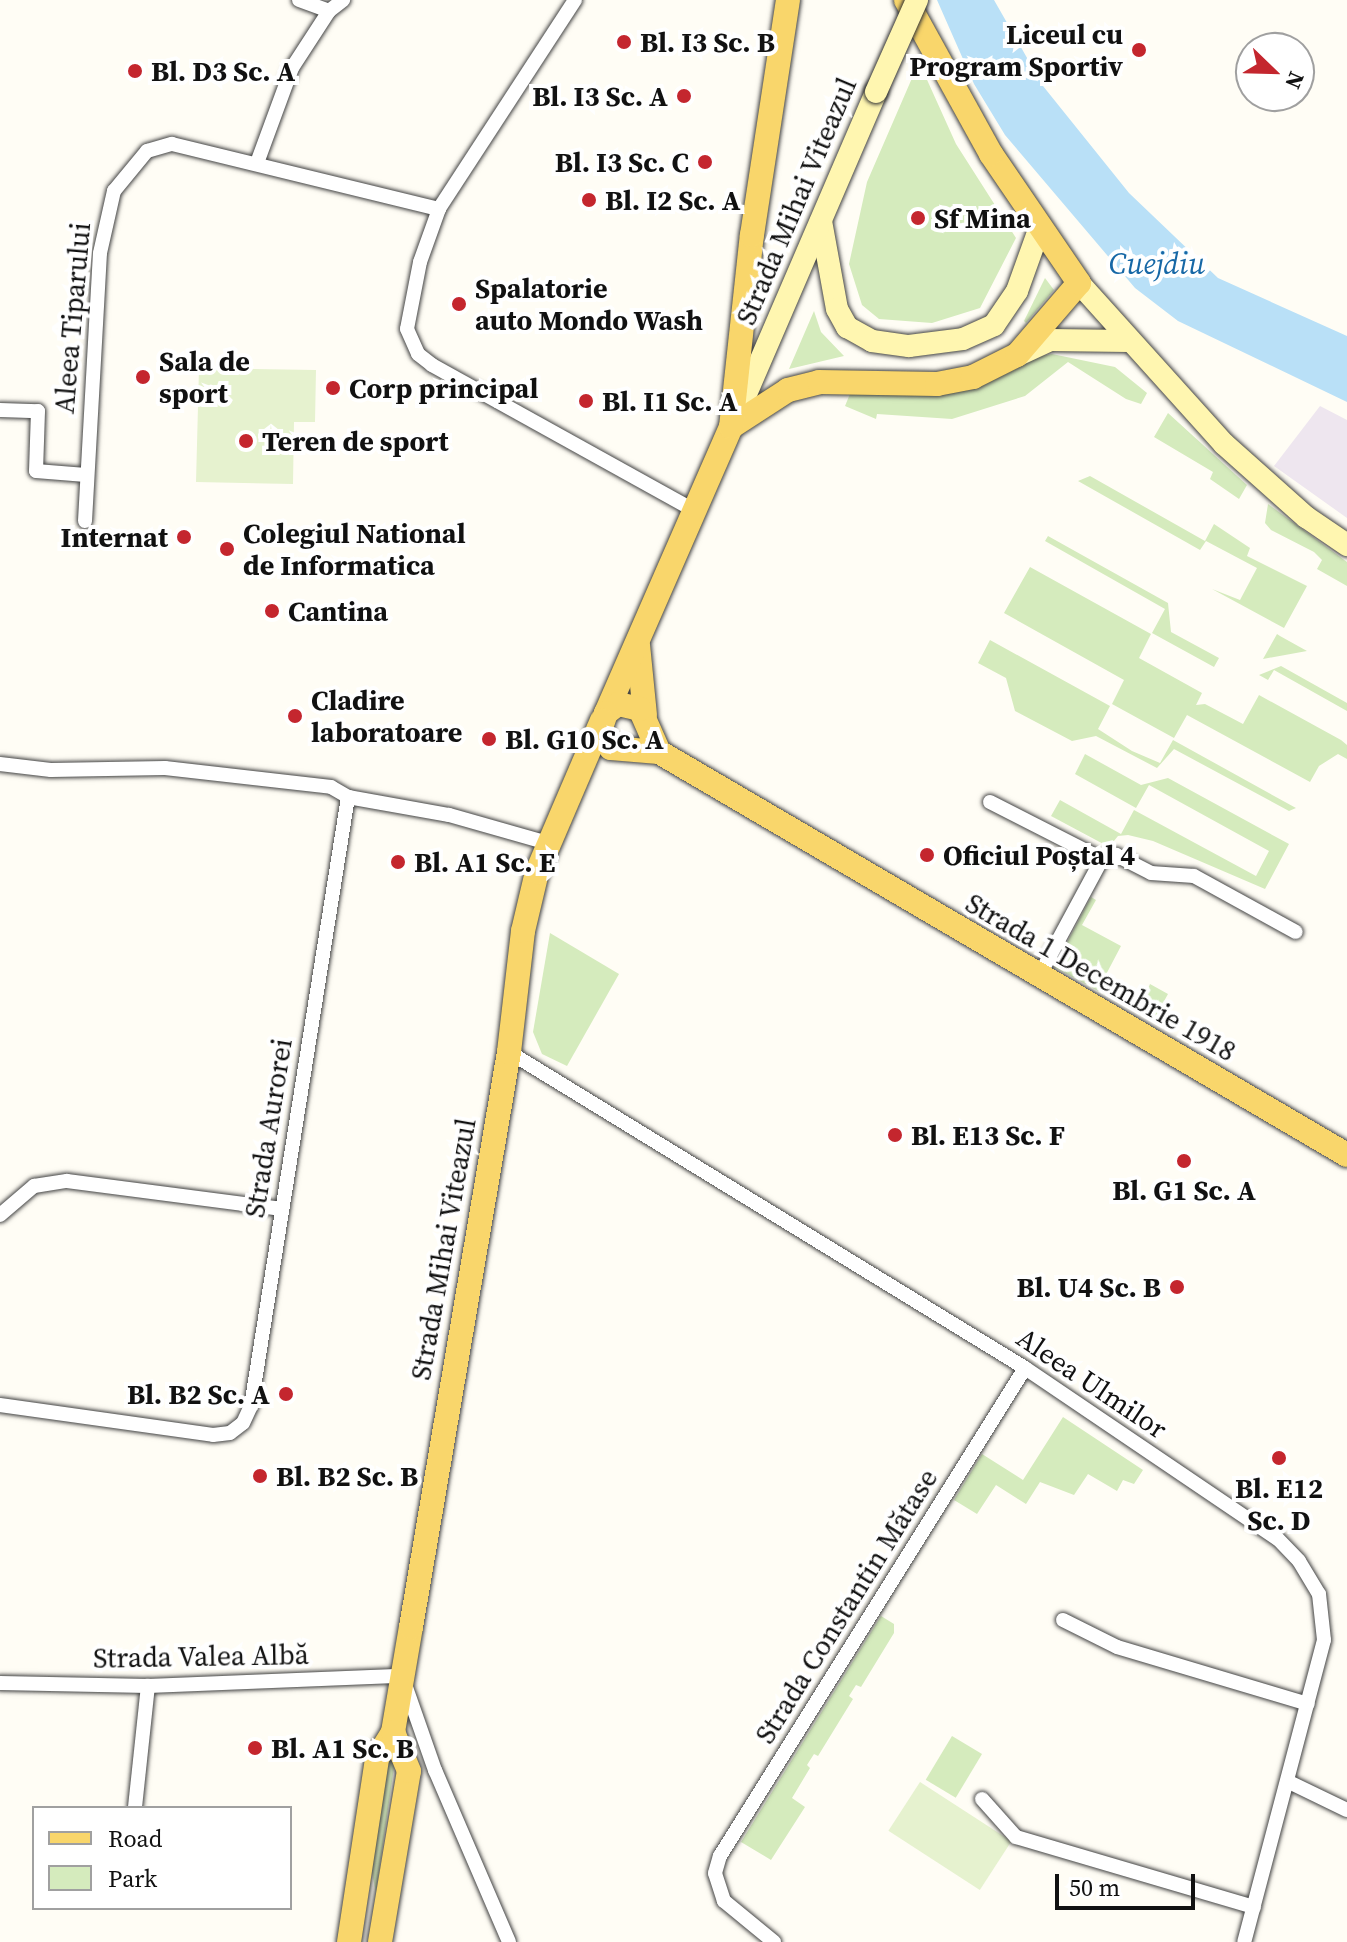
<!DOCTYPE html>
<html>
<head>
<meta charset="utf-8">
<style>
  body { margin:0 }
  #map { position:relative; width:1347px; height:1942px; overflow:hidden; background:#fffdf5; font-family:"Source Serif 4",serif }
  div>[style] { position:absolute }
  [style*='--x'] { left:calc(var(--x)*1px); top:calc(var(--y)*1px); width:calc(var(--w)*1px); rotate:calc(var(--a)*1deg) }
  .industrial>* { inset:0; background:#eee6ef }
  .green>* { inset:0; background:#d5ebbd; transform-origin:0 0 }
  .pitch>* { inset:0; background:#e6f2cf; transform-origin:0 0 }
  .water>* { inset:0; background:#b9e0f7 }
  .roads { filter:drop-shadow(0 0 2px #444) drop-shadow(0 0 2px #444) }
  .street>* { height:14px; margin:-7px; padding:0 7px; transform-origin:7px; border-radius:7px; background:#fff }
  .secondary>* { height:22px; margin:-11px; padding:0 11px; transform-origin:11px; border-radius:11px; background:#fff6b0 }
  .primary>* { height:24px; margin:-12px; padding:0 12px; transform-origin:12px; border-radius:12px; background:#f9d66b }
  .bridges { filter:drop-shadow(0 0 2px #333) drop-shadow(0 0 2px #333) }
  .secondary-bridge>* { height:22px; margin:-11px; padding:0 11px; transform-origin:11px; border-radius:11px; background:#fff6b0 }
  .dots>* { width:22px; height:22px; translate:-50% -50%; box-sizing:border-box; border:4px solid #fff; border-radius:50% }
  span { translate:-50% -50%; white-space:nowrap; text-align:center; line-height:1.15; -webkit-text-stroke:8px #fff; paint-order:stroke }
  .poi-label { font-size:28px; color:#111; font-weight:700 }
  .right { translate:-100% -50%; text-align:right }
  .left { translate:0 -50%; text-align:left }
  .street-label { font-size:28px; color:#111 }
  .water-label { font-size:30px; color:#1768a6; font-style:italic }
  .legend { position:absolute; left:32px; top:1806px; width:260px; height:104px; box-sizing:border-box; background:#fff; border:2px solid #a0a0a0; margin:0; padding:10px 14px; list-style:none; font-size:24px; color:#111 }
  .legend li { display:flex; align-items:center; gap:16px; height:40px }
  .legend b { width:40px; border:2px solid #a0a0a0 }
  .north { position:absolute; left:1235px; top:32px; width:80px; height:80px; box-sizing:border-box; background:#fff; border:2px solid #a0a0a0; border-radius:50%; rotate:113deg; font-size:22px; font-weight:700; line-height:32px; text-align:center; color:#111 }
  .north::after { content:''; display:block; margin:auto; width:28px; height:36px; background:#c4262e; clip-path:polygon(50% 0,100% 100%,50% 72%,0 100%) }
  .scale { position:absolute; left:1055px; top:1874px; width:140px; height:36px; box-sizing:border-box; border:4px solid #111; border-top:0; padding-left:10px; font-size:24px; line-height:28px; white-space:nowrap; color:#111; -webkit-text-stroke:6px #fff; paint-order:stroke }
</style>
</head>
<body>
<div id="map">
  <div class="industrial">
    <div style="clip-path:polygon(1320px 406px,1347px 420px,1347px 518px,1274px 466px)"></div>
  </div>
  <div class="green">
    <div style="clip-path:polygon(919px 62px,956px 144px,1016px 238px,980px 308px,932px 323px,879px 319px,862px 305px,849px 264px,867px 182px)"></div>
    <div style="clip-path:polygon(1045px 278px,1054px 290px,1026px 323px,1024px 321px)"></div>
    <div style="clip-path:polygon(814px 311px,821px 332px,844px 356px,789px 369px)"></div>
    <div style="clip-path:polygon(1052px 354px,1115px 367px,1147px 393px,1141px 404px,1126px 399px,1068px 362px,1025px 396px,952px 419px,877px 414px,876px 419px,845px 406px,852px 389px)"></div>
    <div style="clip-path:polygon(1168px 413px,1247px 485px,1239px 499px,1210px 479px,1213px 472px,1154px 437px)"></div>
    <div style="clip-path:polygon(1090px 476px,1205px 541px,1214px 524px,1250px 548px,1247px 556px,1307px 586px,1284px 628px,1212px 589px,1240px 600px,1257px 568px,1206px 541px,1200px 550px,1078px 481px)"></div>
    <div style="clip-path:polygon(1268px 504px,1347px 562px,1347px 586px,1317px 569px,1322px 560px,1314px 552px,1271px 530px,1265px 523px)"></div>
    <div style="clip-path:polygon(1048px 536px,1168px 603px,1171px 632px,1219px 658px,1214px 667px,1152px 633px,1165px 609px,1045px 541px)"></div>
    <div style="clip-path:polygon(1030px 567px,1151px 634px,1139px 658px,1202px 693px,1196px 705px,1205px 704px,1243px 724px,1259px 695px,1341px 740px,1347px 745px,1347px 759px,1338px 754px,1319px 766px,1310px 782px,1187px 715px,1174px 738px,1112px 704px,1124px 680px,1004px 613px)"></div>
    <div style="clip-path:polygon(1277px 634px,1280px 636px,1307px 651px,1263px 659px)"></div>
    <div style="clip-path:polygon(990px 640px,1110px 706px,1098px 729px,1132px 751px,1160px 763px,1173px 740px,1296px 808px,1289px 811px,1174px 749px,1157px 768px,1096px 736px,1072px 741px,1015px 711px,1006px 678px,978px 663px)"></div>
    <div style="clip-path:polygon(1281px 666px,1347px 703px,1347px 711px,1274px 670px,1268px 680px,1259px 675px)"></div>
    <div style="clip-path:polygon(1085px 754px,1141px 785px,1168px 778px,1289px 844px,1265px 889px,1153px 841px,1128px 835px,1118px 836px,1109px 847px,1051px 816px,1060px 800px,1121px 834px,1134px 810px,1256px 876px,1269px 851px,1149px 785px,1136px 808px,1075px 774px)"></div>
    <div style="clip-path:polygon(1091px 897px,1096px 900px,1082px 925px,1121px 946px,1101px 984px,1141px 1005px,1150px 984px,1168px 994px,1153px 1021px,1054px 967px)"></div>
    <div style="clip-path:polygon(550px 933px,619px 974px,567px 1066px,542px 1054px,533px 1032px)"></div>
    <div style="clip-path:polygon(1063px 1417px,1143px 1470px,1134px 1484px,1123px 1480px,1117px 1491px,1088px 1474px,1074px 1495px,1040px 1482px,1026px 1504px,996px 1485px,977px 1514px,954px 1500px,982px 1454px,1023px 1480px)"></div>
    <div style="clip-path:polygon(881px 1616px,894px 1624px,894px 1633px,861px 1687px,856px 1685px,849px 1696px,853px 1699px,818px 1756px,814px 1754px,807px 1765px,810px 1768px,792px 1798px,805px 1807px,771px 1860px,741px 1842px)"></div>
    <div style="left:952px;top:1736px;width:35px;height:51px;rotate:31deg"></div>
    <div style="clip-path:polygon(388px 1752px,396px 1753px,376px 1893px,371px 1868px)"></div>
  </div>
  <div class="pitch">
    <div style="clip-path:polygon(199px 368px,316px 370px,315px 422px,294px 422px,293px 484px,196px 482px)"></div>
    <div style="left:920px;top:1782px;width:109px;height:58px;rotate:33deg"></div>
  </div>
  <div class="water">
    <div style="clip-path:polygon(937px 0,994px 0,1043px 86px,1129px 193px,1218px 278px,1347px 336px,1347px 402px,1178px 321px,1135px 288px,1005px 135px,974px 84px)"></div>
  </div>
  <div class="roads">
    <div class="street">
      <div style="--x:299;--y:0;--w:32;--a:20"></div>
      <div style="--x:575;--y:0;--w:249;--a:123.1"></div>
      <div style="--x:439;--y:209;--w:56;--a:109.7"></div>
      <div style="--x:420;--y:262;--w:68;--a:101"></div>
      <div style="--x:407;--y:329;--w:27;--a:66"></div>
      <div style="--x:418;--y:354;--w:18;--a:38"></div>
      <div style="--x:432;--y:365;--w:301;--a:29"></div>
      <div style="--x:257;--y:163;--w:101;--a:-69.8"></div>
      <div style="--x:292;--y:68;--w:68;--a:-57"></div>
      <div style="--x:329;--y:11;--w:18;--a:-38"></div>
      <div style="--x:0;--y:410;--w:38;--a:2"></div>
      <div style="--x:38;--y:411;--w:60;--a:91.9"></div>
      <div style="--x:36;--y:471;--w:50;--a:4.6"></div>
      <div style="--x:85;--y:521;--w:268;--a:-86.8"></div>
      <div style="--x:100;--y:253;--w:64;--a:-77.3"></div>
      <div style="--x:114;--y:191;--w:52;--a:-50.5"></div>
      <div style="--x:147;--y:151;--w:26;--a:-16"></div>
      <div style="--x:172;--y:144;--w:275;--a:13.7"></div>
      <div style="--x:0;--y:764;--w:51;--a:6.7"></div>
      <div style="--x:51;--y:770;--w:114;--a:-1"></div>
      <div style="--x:165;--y:768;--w:167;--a:6.5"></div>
      <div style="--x:331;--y:787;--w:20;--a:30"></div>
      <div style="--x:348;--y:797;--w:103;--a:10.1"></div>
      <div style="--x:449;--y:815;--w:103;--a:15.8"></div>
      <div style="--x:990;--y:802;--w:126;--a:27"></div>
      <div style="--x:1102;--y:859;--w:133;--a:118.3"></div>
      <div style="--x:1102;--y:859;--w:15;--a:-16"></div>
      <div style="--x:1116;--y:855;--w:39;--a:27"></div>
      <div style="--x:1151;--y:873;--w:43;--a:4"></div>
      <div style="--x:1194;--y:876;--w:116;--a:28.8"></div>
      <div style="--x:509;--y:1052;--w:605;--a:31.48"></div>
      <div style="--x:1025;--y:1368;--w:305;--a:34.1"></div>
      <div style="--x:1278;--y:1539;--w:30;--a:46"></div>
      <div style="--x:1299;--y:1561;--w:39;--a:59"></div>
      <div style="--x:1319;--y:1594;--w:46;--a:83.8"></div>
      <div style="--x:1324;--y:1640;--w:312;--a:104.8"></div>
      <div style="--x:0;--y:1215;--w:45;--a:-40.5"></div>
      <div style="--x:34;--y:1186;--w:33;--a:-9"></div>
      <div style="--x:67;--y:1181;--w:217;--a:7.4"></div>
      <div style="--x:0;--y:1405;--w:215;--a:8"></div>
      <div style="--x:213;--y:1435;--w:17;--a:-7"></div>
      <div style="--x:230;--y:1433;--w:16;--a:-38"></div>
      <div style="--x:243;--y:1423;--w:19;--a:-65"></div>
      <div style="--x:251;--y:1406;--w:617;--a:-80.95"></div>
      <div style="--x:1063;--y:1620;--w:60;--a:26.6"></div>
      <div style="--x:1117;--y:1647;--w:199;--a:16.6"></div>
      <div style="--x:0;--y:1683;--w:148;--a:1.2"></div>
      <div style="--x:148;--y:1686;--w:254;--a:-2.3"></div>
      <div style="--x:402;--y:1676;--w:100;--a:70.7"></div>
      <div style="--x:435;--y:1770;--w:187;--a:66.7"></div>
      <div style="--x:1289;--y:1782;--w:64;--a:25.8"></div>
      <div style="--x:982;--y:1799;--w:51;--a:48.2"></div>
      <div style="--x:1016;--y:1837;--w:248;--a:16.4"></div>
      <div style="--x:135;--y:1807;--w:122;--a:-83.9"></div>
      <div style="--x:774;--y:1942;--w:65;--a:-140.6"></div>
      <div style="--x:724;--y:1901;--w:29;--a:-108"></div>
      <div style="--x:715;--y:1873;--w:18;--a:-74"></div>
      <div style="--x:720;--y:1856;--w:575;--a:-57.99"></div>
    </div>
    <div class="secondary">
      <div style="--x:821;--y:221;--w:89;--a:79.7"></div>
      <div style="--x:837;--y:309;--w:21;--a:61"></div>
      <div style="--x:847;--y:327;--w:29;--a:29"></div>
      <div style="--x:872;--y:341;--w:37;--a:8"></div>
      <div style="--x:909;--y:346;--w:54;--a:-7.4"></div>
      <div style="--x:963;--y:339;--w:34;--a:-24"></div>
      <div style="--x:994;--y:325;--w:41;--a:-55.9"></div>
      <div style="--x:1017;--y:291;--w:65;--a:-70.2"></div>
      <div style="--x:1079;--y:283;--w:217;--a:48"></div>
      <div style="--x:1224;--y:444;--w:110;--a:41.7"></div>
      <div style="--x:1306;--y:517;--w:50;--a:34.3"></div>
      <div style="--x:1018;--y:355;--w:35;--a:-25"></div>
      <div style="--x:1050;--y:340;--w:78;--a:0.7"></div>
      <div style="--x:737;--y:415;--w:352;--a:-66.7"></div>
    </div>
    <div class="primary">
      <div style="--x:731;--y:427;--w:68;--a:-33"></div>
      <div style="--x:788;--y:390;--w:32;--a:-14"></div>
      <div style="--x:819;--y:382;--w:118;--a:1"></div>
      <div style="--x:937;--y:384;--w:37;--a:-11"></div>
      <div style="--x:973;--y:377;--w:49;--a:-26.6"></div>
      <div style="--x:1017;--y:355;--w:95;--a:-49.3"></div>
      <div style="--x:1079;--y:283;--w:156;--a:-124.3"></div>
      <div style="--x:991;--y:154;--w:176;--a:-118.9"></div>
      <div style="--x:638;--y:645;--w:70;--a:84.3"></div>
      <div style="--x:606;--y:713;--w:312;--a:-66.4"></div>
      <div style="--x:731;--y:427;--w:193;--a:-83.8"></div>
      <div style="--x:752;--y:235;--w:238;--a:-81.3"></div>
      <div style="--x:659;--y:752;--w:47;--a:-113.8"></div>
      <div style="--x:640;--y:709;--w:23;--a:-167"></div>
      <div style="--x:618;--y:704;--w:15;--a:143"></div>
      <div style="--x:606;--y:713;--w:18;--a:109"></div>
      <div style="--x:600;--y:730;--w:21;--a:59"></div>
      <div style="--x:611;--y:748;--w:48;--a:4.8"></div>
      <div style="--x:659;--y:752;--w:797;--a:30.36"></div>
      <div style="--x:349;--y:1942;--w:186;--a:-81.3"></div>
      <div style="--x:377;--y:1758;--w:31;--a:-58"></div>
      <div style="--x:393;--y:1732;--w:107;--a:-80.3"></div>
      <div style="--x:411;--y:1627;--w:583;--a:-80.33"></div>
      <div style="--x:509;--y:1052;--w:122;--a:-83.4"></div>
      <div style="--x:523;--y:931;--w:61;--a:-76.7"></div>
      <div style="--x:537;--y:872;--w:165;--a:-66.8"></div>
      <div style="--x:380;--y:1942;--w:173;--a:-80.4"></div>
      <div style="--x:409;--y:1771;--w:42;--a:-112.3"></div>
    </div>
  </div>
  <div class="bridges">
    <div class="secondary-bridge">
      <div style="--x:876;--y:92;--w:101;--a:-66"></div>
    </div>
  </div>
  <div class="dots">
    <div style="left:624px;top:42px;background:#c4262e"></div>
    <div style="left:1139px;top:50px;background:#c4262e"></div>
    <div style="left:135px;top:71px;background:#c4262e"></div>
    <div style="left:684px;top:96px;background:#c4262e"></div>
    <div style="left:705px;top:162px;background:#c4262e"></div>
    <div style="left:589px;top:200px;background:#c4262e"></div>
    <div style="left:918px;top:218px;background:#c4262e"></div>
    <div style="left:459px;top:304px;background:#c4262e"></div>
    <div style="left:143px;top:377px;background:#c4262e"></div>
    <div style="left:333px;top:388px;background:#c4262e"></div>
    <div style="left:586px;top:401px;background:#c4262e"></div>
    <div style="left:246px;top:441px;background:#c4262e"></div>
    <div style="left:184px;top:537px;background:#c4262e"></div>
    <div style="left:227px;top:549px;background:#c4262e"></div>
    <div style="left:272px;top:611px;background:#c4262e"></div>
    <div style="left:295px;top:716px;background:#c4262e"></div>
    <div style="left:489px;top:739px;background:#c4262e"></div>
    <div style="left:927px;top:855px;background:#c4262e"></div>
    <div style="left:398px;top:862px;background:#c4262e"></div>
    <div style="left:895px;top:1135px;background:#c4262e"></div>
    <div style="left:1184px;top:1161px;background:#c4262e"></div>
    <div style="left:1177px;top:1287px;background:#c4262e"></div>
    <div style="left:286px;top:1394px;background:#c4262e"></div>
    <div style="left:1279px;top:1458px;background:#c4262e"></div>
    <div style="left:260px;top:1476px;background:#c4262e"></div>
    <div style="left:255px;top:1748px;background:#c4262e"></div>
  </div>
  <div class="poi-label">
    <span class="right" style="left:1123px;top:50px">Liceul cu<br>Program Sportiv</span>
    <span class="left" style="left:640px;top:42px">Bl. I3 Sc. B</span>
    <span class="left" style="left:151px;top:71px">Bl. D3 Sc. A</span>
    <span class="right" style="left:668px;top:96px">Bl. I3 Sc. A</span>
    <span class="right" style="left:689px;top:162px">Bl. I3 Sc. C</span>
    <span class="left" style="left:605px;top:200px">Bl. I2 Sc. A</span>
    <span class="left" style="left:934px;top:218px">Sf Mina</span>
    <span class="left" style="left:475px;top:304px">Spalatorie<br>auto Mondo Wash</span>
    <span class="left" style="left:159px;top:377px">Sala de<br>sport</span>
    <span class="left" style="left:349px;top:388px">Corp principal</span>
    <span class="left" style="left:602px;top:401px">Bl. I1 Sc. A</span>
    <span class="left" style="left:262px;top:441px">Teren de sport</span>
    <span class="left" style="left:243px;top:549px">Colegiul National<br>de Informatica</span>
    <span class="right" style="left:168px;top:537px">Internat</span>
    <span class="left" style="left:288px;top:611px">Cantina</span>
    <span class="left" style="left:311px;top:716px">Cladire<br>laboratoare</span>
    <span class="left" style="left:505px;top:739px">Bl. G10 Sc. A</span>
    <span class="left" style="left:943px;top:855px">Oficiul Poștal 4</span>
    <span class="left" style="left:414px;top:862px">Bl. A1 Sc. E</span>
    <span class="left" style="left:911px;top:1135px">Bl. E13 Sc. F</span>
    <span style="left:1184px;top:1190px">Bl. G1 Sc. A</span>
    <span class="right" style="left:1161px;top:1287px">Bl. U4 Sc. B</span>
    <span class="right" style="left:270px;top:1394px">Bl. B2 Sc. A</span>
    <span class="left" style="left:276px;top:1476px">Bl. B2 Sc. B</span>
    <span style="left:1279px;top:1504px">Bl. E12<br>Sc. D</span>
    <span class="left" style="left:271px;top:1748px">Bl. A1 Sc. B</span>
  </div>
  <div class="street-label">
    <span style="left:796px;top:201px;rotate:-67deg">Strada Mihai Viteazul</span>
    <span style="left:72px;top:318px;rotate:-85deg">Aleea Tiparului</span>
    <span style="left:1101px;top:977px;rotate:30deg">Strada 1 Decembrie 1918</span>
    <span style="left:268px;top:1128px;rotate:-81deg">Strada Aurorei</span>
    <span style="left:443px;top:1249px;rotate:-80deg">Strada Mihai Viteazul</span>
    <span style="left:1092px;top:1383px;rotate:34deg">Aleea Ulmilor</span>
    <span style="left:846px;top:1606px;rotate:-58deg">Strada Constantin Mătase</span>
    <span style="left:201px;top:1656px;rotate:-1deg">Strada Valea Albă</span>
  </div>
  <div class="water-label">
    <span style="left:1157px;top:264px">Cuejdiu</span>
  </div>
  <ul class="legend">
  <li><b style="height:10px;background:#f9d66b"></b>Road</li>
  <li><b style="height:22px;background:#d5ebbd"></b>Park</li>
  </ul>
  <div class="north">N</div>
  <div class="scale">50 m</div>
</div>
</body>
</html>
